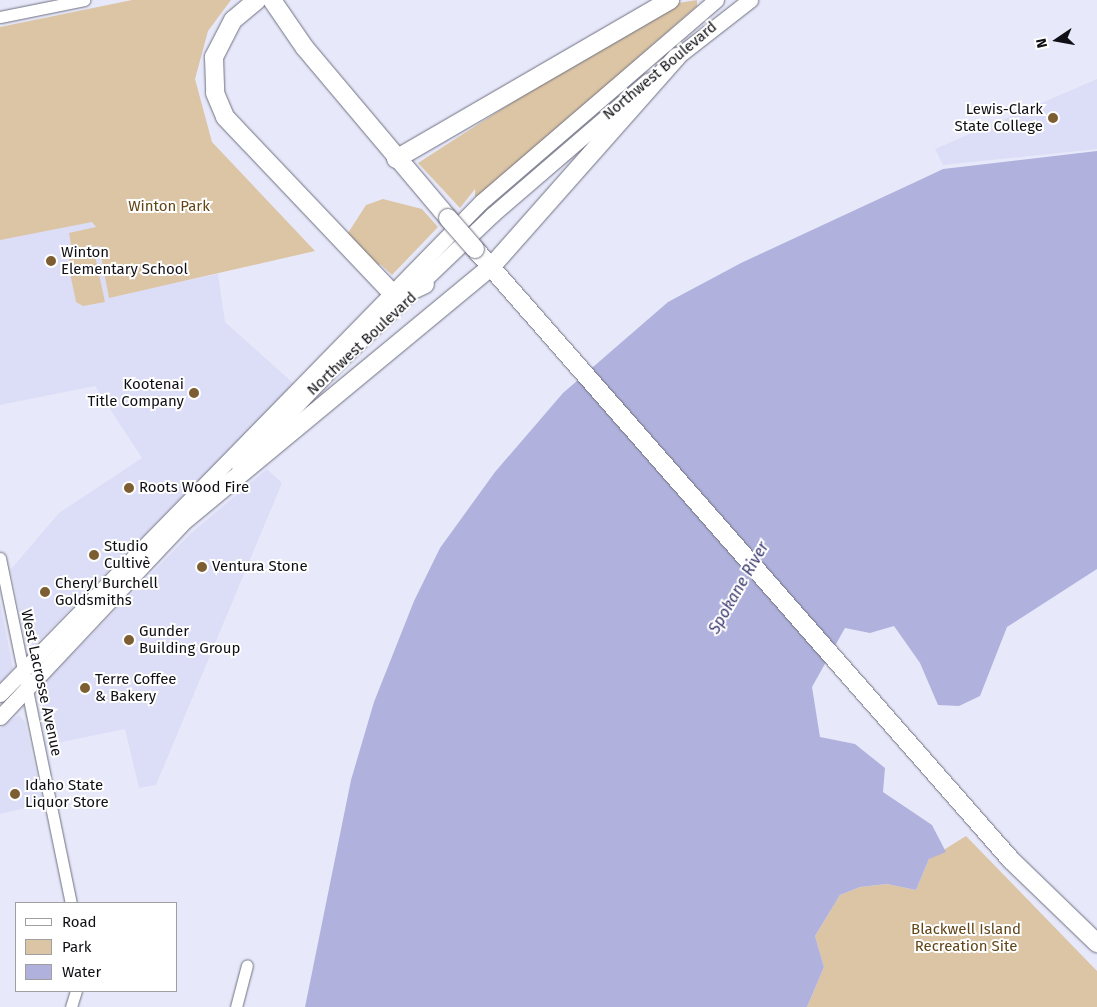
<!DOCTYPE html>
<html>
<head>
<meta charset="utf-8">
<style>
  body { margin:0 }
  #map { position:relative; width:1097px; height:1007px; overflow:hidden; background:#e7e9fb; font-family:"Fira Sans",sans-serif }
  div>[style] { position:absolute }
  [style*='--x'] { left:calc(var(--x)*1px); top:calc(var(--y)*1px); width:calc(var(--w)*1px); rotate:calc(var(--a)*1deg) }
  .built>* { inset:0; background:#dcddf6 }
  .green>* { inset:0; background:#dcc5a5 }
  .water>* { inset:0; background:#b0b2dd }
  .roads { filter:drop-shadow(0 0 1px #6e6f7f) drop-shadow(0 0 1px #6e6f7f) }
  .minor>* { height:11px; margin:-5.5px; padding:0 5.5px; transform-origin:5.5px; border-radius:5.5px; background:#fff }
  .major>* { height:15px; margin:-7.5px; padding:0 7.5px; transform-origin:7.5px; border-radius:7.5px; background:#fff }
  .highway>* { height:18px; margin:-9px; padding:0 9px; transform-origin:9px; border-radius:9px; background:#fff }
  .bridges { filter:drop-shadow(0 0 1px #6e6f7f) drop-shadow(0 0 1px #6e6f7f) }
  .highway-bridge>* { height:18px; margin:-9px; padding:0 9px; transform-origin:9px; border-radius:9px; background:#fff }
  .dots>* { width:14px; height:14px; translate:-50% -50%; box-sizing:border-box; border:2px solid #fff; border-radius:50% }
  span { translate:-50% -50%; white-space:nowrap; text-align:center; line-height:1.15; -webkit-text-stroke:4px #fff; paint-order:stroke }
  .street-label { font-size:15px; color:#0f0f15 }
  .poi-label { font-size:15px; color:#0f0f15 }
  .right { translate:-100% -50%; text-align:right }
  .left { translate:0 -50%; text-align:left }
  .park-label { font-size:15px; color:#624517 }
  .water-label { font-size:16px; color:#3d3a71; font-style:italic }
  .legend { position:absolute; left:15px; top:902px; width:162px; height:90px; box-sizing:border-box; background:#fff; border:1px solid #9f9fa1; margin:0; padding:6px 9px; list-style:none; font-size:15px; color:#0f0f15 }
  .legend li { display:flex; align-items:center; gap:10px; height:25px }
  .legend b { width:25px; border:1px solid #9f9fa1 }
  .north { position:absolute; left:1032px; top:15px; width:50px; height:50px; -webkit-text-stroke:4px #fff; paint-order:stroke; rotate:258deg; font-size:14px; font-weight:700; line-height:20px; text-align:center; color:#0f0f15 }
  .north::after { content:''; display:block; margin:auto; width:18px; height:22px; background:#0f0f15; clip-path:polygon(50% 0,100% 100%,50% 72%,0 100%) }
</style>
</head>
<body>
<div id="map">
  <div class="built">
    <div style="clip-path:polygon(1097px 79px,1097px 149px,943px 165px,935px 149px)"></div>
    <div style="clip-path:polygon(0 97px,96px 227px,109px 297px,218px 274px,225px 322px,294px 384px,34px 646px,25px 638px,11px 569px,59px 513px,142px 458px,95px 386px,0 405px)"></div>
    <div style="clip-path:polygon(267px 469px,282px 483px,156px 785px,139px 788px,125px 729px,47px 745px,38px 693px,42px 685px,190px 534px)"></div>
    <div style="clip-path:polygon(0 602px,13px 668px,0 684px)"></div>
    <div style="clip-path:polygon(19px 715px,25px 722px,43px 804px,0 814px,0 728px)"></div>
  </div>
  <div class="green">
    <div style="clip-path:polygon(132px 0,231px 0,208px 31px,195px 79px,212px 142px,315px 251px,109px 298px,99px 246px,72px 251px,69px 233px,96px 227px,92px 222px,0 240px,0 27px)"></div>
    <div style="clip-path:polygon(697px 0,697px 6px,475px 200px,475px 189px,460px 208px,418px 163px,561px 71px,678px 3px)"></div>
    <div style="clip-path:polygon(383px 199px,422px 209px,438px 227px,392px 275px,380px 264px,377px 267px,348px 233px,366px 205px)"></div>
    <div style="clip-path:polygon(94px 251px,105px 302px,83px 306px,76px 302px,68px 263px,72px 255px)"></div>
    <div style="clip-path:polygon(966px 836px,1097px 971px,1097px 1007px,807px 1007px,824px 967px,815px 936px,840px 895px,860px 887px,887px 884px,916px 890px,929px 859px)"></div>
  </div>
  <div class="water">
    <div style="clip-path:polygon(1097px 151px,1097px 569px,1007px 627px,980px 696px,959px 706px,938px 705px,920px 663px,894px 626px,870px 633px,845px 628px,812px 687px,820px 737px,855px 744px,885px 768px,883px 792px,932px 825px,946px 852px,929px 859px,916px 890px,887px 884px,860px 887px,840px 895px,815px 936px,824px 967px,807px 1007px,305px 1007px,351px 780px,374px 702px,414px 601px,440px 548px,495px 472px,563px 393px,668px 302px,741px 263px,924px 178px,943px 169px)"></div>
  </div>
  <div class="roads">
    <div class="minor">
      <div style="--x:0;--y:17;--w:86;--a:-11.4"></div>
      <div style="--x:0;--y:558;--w:352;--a:78.4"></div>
      <div style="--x:71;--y:1007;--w:17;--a:-73"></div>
      <div style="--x:236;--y:1007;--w:43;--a:-75.3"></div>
    </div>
    <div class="major">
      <div style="--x:669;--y:63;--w:103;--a:-37.9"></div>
      <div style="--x:239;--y:466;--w:137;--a:-46.5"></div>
      <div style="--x:333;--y:367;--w:220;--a:-43.7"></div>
      <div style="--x:492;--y:215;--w:206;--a:-40.7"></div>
      <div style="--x:0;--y:694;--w:688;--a:-45.65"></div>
      <div style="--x:481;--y:202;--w:310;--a:-40.7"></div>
      <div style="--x:0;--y:717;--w:283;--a:-46.7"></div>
    </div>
    <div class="highway">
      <div style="--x:257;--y:0;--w:31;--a:140"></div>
      <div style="--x:233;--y:20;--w:42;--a:117.2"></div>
      <div style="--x:214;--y:57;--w:36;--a:88"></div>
      <div style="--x:215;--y:93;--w:26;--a:67"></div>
      <div style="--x:225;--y:117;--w:241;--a:46.5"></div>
      <div style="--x:391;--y:292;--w:13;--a:9"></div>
      <div style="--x:404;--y:294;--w:23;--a:-25"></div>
      <div style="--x:272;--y:0;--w:58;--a:55.5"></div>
      <div style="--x:305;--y:48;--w:222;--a:49.9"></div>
      <div style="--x:396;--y:159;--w:317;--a:-30.1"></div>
      <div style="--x:475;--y:249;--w:813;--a:48.74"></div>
      <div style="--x:1011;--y:860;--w:120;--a:44"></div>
      <div style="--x:186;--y:519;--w:396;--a:-39.6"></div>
      <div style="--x:491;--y:267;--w:281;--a:-48.5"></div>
    </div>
  </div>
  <div class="bridges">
    <div class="highway-bridge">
      <div style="--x:448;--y:218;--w:41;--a:48.9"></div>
    </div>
  </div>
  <div class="dots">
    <div style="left:1053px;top:118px;background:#7c5e32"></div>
    <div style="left:51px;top:261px;background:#7c5e32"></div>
    <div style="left:194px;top:393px;background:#7c5e32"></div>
    <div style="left:129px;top:488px;background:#7c5e32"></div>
    <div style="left:94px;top:555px;background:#7c5e32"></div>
    <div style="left:202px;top:567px;background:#7c5e32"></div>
    <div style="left:45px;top:592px;background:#7c5e32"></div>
    <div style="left:129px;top:640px;background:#7c5e32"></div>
    <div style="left:85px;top:688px;background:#7c5e32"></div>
    <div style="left:15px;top:794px;background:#7c5e32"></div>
  </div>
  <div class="street-label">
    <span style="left:660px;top:71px;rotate:-40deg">Northwest Boulevard</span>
    <span style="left:362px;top:344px;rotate:-43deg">Northwest Boulevard</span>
    <span style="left:41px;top:683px;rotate:78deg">West Lacrosse Avenue</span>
  </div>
  <div class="poi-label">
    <span class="right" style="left:1043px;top:118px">Lewis-Clark<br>State College</span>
    <span class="left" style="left:61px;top:261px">Winton<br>Elementary School</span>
    <span class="right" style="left:184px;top:393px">Kootenai<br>Title Company</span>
    <span class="left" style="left:139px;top:488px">Roots Wood Fire</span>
    <span class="left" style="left:104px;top:555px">Studio<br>Cultivè</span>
    <span class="left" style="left:212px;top:567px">Ventura Stone</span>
    <span class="left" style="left:55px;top:592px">Cheryl Burchell<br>Goldsmiths</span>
    <span class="left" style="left:139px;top:640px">Gunder<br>Building Group</span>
    <span class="left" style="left:95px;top:688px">Terre Coffee<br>&amp; Bakery</span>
    <span class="left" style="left:25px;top:794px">Idaho State<br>Liquor Store</span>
  </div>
  <div class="park-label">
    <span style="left:169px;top:207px">Winton Park</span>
    <span style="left:966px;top:938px">Blackwell Island<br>Recreation Site</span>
  </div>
  <div class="water-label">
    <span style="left:739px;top:588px;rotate:-60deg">Spokane River</span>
  </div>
  <ul class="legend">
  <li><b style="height:6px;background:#fff"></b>Road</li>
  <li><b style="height:14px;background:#dcc5a5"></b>Park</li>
  <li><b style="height:14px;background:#b0b2dd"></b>Water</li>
  </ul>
  <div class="north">N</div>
</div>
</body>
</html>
